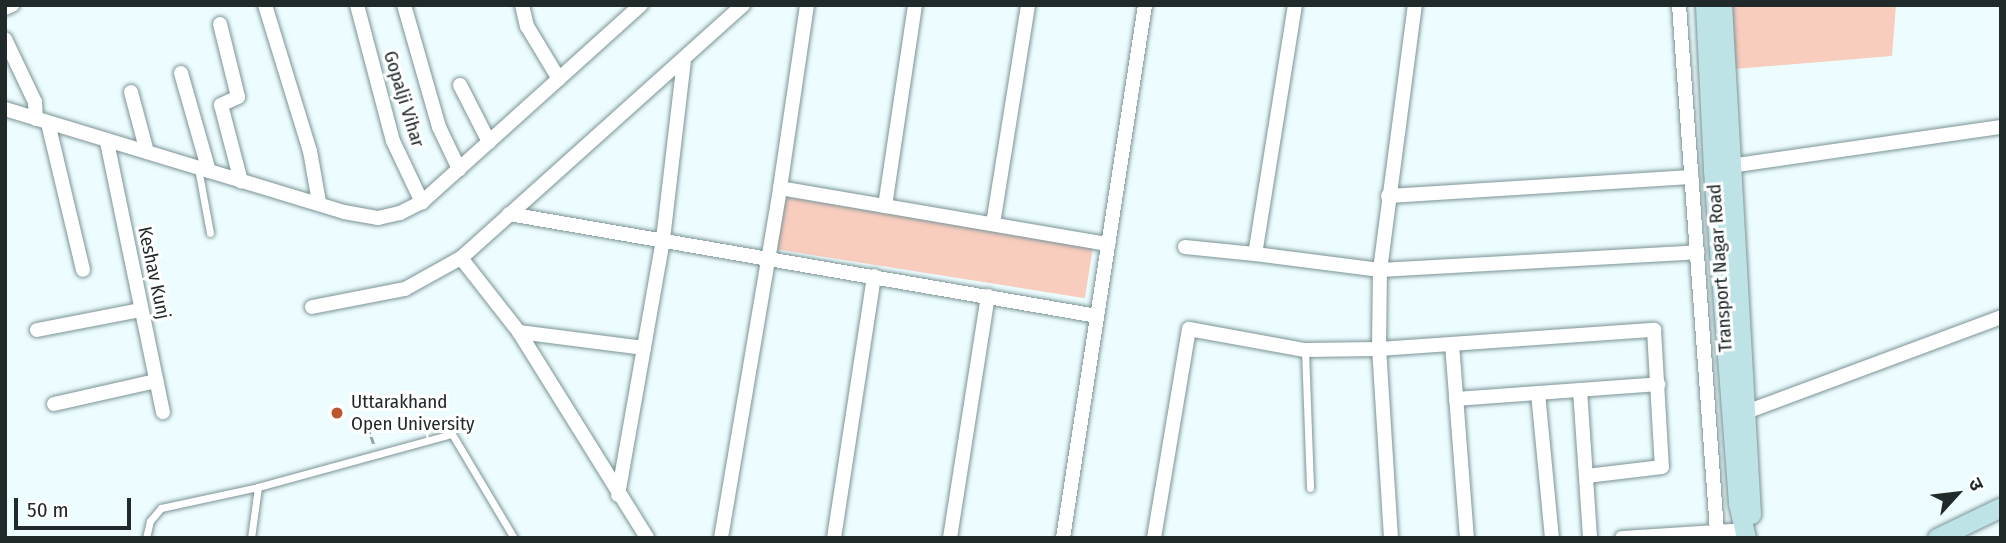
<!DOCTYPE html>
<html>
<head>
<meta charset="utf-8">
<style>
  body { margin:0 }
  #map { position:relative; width:2006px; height:543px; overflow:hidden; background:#edfdff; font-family:"Fira Sans Condensed","Noto Sans Devanagari",sans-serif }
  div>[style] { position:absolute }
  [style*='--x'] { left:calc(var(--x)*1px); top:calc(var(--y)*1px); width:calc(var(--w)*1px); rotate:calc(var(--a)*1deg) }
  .green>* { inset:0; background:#f9cdbe; transform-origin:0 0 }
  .path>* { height:2.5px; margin-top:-1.25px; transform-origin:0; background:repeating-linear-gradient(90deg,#97a4a6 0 7px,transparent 0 10.5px) }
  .roads { filter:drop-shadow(0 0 2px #7b9396) drop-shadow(0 0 2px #7b9396) }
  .lane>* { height:7px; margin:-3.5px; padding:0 3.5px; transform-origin:3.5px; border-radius:3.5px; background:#fff }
  .street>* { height:14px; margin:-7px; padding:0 7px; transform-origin:7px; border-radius:7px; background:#fff }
  .secondary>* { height:19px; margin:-9.5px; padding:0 9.5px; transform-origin:9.5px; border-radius:9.5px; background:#bde3e7 }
  .dots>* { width:19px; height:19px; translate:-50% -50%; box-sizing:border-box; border:4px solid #fff; border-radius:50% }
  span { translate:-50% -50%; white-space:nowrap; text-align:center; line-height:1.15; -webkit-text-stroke:6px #fff; paint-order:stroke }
  .street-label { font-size:19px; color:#202a2b }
  .poi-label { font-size:19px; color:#202a2b }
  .left { translate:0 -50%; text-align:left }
  .frame { position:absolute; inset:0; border:7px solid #202a2b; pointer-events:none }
  .north { position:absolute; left:1922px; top:459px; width:70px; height:70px; -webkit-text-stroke:5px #fff; paint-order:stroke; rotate:63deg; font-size:19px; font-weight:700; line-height:28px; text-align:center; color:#202a2b }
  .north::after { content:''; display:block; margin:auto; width:24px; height:32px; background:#202a2b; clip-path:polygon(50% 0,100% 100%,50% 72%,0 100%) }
  .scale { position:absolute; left:14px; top:498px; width:117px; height:32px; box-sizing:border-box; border:4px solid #202a2b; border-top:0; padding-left:9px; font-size:21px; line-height:24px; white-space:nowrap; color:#202a2b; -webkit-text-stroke:5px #fff; paint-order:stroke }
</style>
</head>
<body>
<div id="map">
  <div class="green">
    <div style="clip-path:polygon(1731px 5px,1896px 5px,1892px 56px,1734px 69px)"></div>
    <div style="left:785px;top:197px;width:312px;height:53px;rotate:9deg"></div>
  </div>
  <div class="path">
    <div style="--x:368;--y:427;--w:18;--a:71"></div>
  </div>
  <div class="roads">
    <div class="lane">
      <div style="--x:198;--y:168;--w:66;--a:79.5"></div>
      <div style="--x:1305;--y:350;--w:138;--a:87.9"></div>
      <div style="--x:146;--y:538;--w:17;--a:-77"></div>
      <div style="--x:150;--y:521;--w:17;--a:-50"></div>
      <div style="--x:161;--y:508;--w:99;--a:-12.2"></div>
      <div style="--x:258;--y:487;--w:201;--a:-15.3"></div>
      <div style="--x:452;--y:434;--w:121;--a:59.2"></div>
      <div style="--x:251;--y:538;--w:51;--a:-82.2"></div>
    </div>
    <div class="street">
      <div style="--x:265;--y:5;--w:153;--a:72.9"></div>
      <div style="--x:310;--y:151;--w:52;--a:80"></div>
      <div style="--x:357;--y:5;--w:141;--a:75.2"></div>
      <div style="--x:393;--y:141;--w:68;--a:64.6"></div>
      <div style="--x:404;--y:5;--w:127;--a:74"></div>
      <div style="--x:439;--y:127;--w:47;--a:64.5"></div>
      <div style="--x:522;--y:5;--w:22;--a:77"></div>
      <div style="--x:527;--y:26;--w:62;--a:58.9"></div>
      <div style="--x:1295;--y:5;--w:252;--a:99.1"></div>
      <div style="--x:1255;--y:254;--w:126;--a:7.3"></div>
      <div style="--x:1380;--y:270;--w:318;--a:-3.2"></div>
      <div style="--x:1679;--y:5;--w:527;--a:85.87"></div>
      <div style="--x:5;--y:8;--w:8;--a:-23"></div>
      <div style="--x:220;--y:24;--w:75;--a:76.1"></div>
      <div style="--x:238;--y:97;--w:19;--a:155"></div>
      <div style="--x:221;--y:105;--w:79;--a:75.3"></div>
      <div style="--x:5;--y:39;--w:70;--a:64.5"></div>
      <div style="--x:35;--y:102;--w:17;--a:87"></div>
      <div style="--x:181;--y:73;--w:102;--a:74.1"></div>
      <div style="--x:460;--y:85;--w:64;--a:63"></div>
      <div style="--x:131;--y:92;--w:62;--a:75.1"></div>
      <div style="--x:5;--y:109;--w:354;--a:16.9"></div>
      <div style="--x:344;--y:212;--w:35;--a:10"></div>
      <div style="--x:378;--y:218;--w:23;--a:-13"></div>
      <div style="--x:400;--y:213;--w:25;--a:-27"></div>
      <div style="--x:422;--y:202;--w:295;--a:-42"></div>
      <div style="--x:48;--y:123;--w:151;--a:76.6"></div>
      <div style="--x:107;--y:142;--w:276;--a:78.3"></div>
      <div style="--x:1730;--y:166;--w:274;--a:-8.2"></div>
      <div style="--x:780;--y:188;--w:333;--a:9.7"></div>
      <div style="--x:1388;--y:196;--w:304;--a:-3.6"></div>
      <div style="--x:885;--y:206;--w:203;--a:-81.5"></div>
      <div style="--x:509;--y:214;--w:597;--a:9.84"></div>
      <div style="--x:993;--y:224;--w:222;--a:-80.9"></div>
      <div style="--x:1185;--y:247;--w:70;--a:5.7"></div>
      <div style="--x:461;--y:258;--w:94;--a:51.9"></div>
      <div style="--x:519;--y:332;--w:243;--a:58.1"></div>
      <div style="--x:312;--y:307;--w:95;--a:-11"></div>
      <div style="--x:405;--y:289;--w:64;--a:-29"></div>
      <div style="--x:461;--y:258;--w:379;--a:-41.9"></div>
      <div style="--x:37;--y:330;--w:106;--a:-10.9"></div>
      <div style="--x:519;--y:332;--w:126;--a:7.3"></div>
      <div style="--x:1452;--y:344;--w:195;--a:85.6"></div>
      <div style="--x:1580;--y:390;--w:148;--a:86.1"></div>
      <div style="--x:1538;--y:393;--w:146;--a:84.5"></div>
      <div style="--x:1456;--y:399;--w:203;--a:-4.2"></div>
      <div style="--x:54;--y:404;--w:105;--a:-12.7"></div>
      <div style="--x:1746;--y:412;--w:272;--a:-20.4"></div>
      <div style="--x:618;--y:495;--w:260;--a:-80"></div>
      <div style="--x:663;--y:239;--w:180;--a:-83.3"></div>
      <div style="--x:721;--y:538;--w:355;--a:-80.4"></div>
      <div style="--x:780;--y:188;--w:185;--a:-81.6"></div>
      <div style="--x:834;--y:538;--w:265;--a:-81.3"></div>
      <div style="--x:950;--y:538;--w:245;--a:-81.1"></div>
      <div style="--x:1063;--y:538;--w:539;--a:-81.25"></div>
      <div style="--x:1154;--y:538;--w:212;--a:-80.5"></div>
      <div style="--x:1189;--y:329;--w:118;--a:10.3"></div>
      <div style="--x:1305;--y:350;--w:74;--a:-0.8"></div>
      <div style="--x:1379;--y:349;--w:276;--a:-4"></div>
      <div style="--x:1654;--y:330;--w:137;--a:86.7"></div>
      <div style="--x:1662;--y:467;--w:76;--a:173.2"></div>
      <div style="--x:1391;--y:538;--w:189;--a:-93.6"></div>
      <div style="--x:1379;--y:349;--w:79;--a:-89.3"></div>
      <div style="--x:1380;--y:270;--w:267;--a:-82.5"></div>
      <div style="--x:1622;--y:538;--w:123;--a:-3.7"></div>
    </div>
    <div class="secondary">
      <div style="--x:1705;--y:5;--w:165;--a:87.2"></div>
      <div style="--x:1713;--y:170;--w:334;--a:85.7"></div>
      <div style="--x:1738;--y:503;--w:36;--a:77"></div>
      <div style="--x:1722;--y:5;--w:510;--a:86.74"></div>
      <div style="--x:1937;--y:538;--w:71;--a:-25.8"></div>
    </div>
  </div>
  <div class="dots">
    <div style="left:337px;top:413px;background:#bd552d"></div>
  </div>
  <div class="street-label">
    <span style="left:404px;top:99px;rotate:73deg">Gopalji Vihar</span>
    <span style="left:1720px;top:268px;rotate:-94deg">Transport Nagar Road</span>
    <span style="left:154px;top:273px;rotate:78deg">Keshav Kunj</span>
  </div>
  <div class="poi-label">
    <span class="left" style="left:351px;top:413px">Uttarakhand<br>Open University</span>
  </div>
  <div class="frame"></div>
  <div class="north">उ</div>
  <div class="scale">50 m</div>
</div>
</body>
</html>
